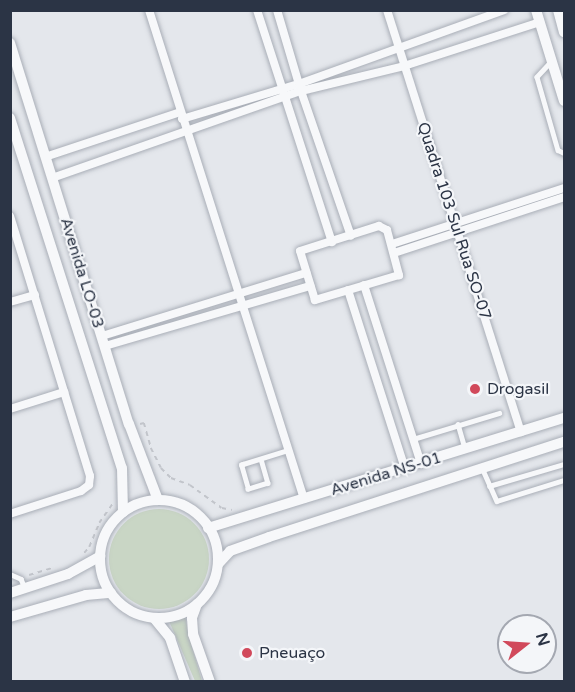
<!DOCTYPE html>
<html>
<head>
<meta charset="utf-8">
<style>
  body { margin:0 }
  #map { position:relative; width:575px; height:692px; overflow:hidden; background:#e4e7ec; font-family:"Varela Round",sans-serif }
  div>[style] { position:absolute }
  [style*='--x'] { left:calc(var(--x)*1px); top:calc(var(--y)*1px); width:calc(var(--w)*1px); rotate:calc(var(--a)*1deg) }
  .green>* { inset:0; background:#c9d6c5 }
  .round { border-radius:50% }
  .path>* { height:1.5px; margin-top:-0.75px; transform-origin:0; background:repeating-linear-gradient(90deg,#c2c5cb 0 4.5px,transparent 0 9px) }
  .roads { filter:drop-shadow(0 0 2px #a9aeb7) drop-shadow(0 0 2px #a9aeb7) }
  .service>* { height:4.5px; margin:-2.25px; padding:0 2.25px; transform-origin:2.25px; border-radius:2.25px; background:#f7f8fa }
  .minor>* { height:8px; margin:-4px; padding:0 4px; transform-origin:4px; border-radius:4px; background:#f7f8fa }
  .tertiary>* { height:10px; margin:-5px; padding:0 5px; transform-origin:5px; border-radius:5px; background:#f7f8fa }
  .tertiary>.ring { margin:-5px; padding:0; box-sizing:content-box; background:none; border:10px solid #f7f8fa; border-radius:50% }
  .dots>* { width:16px; height:16px; translate:-50% -50%; box-sizing:border-box; border:3px solid #f4f6f9; border-radius:50% }
  span { translate:-50% -50%; white-space:nowrap; text-align:center; line-height:1.15; -webkit-text-stroke:4.5px #f4f6f9; paint-order:stroke }
  .street-label { font-size:16px; color:#2b3445 }
  .poi-label { font-size:16px; color:#2b3445 }
  .left { translate:0 -50%; text-align:left }
  .frame { position:absolute; inset:0; border:12px solid #2b3445; pointer-events:none }
  .north { position:absolute; left:497px; top:614px; width:60px; height:60px; box-sizing:border-box; background:#f4f6f9; border:2px solid #a4a8b1; border-radius:50%; rotate:73deg; font-size:16px; font-weight:700; line-height:24px; text-align:center; color:#2b3445 }
  .north::after { content:''; display:block; margin:auto; width:21px; height:27px; background:#d1495b; clip-path:polygon(50% 0,100% 100%,50% 72%,0 100%) }
</style>
</head>
<body>
<div id="map">
  <div class="green">
    <div class="round" style="left:109px;top:509px;width:100px;height:100px"></div>
    <div style="clip-path:polygon(185px 616px,190px 640px,202px 681px,195px 681px,169px 621px)"></div>
  </div>
  <div class="path">
    <div style="--x:140;--y:424;--w:4;--a:-14"></div>
    <div style="--x:144;--y:423;--w:26;--a:74"></div>
    <div style="--x:151;--y:448;--w:22;--a:63"></div>
    <div style="--x:161;--y:468;--w:14;--a:45"></div>
    <div style="--x:171;--y:478;--w:20;--a:20"></div>
    <div style="--x:190;--y:485;--w:39;--a:36"></div>
    <div style="--x:222;--y:508;--w:10;--a:11"></div>
    <div style="--x:84;--y:553;--w:8;--a:-50"></div>
    <div style="--x:89;--y:547;--w:26;--a:-67"></div>
    <div style="--x:99;--y:523;--w:24;--a:-55"></div>
    <div style="--x:29;--y:575;--w:27;--a:-17"></div>
  </div>
  <div class="roads">
    <div class="service">
      <div style="--x:552;--y:61;--w:22;--a:133"></div>
      <div style="--x:537;--y:77;--w:76;--a:74"></div>
      <div style="--x:558;--y:150;--w:7;--a:27"></div>
      <div style="--x:458;--y:424;--w:26;--a:74"></div>
      <div style="--x:413;--y:439;--w:90;--a:-16.8"></div>
      <div style="--x:261;--y:459;--w:25;--a:74"></div>
      <div style="--x:268;--y:483;--w:21;--a:163"></div>
      <div style="--x:248;--y:489;--w:25;--a:-106"></div>
      <div style="--x:241;--y:465;--w:2;--a:-27"></div>
      <div style="--x:243;--y:464;--w:47;--a:-17.3"></div>
      <div style="--x:483;--y:470;--w:34;--a:66"></div>
      <div style="--x:497;--y:501;--w:70;--a:-17.4"></div>
      <div style="--x:489;--y:486;--w:78;--a:-16.3"></div>
      <div style="--x:10;--y:574;--w:12;--a:24"></div>
      <div style="--x:21;--y:579;--w:10;--a:66"></div>
    </div>
    <div class="minor">
      <div style="--x:149;--y:10;--w:513;--a:72.41"></div>
      <div style="--x:257;--y:10;--w:244;--a:72.1"></div>
      <div style="--x:277;--y:10;--w:84;--a:73.5"></div>
      <div style="--x:301;--y:91;--w:153;--a:71"></div>
      <div style="--x:387;--y:10;--w:443;--a:72.4"></div>
      <div style="--x:182;--y:119;--w:122;--a:-16.7"></div>
      <div style="--x:299;--y:84;--w:218;--a:-19.8"></div>
      <div style="--x:45;--y:157;--w:142;--a:-18.4"></div>
      <div style="--x:52;--y:178;--w:264;--a:-19.3"></div>
      <div style="--x:301;--y:91;--w:106;--a:-13.6"></div>
      <div style="--x:404;--y:66;--w:143;--a:-17.9"></div>
      <div style="--x:10;--y:216;--w:272;--a:72.9"></div>
      <div style="--x:90;--y:476;--w:9;--a:96"></div>
      <div style="--x:89;--y:485;--w:10;--a:143"></div>
      <div style="--x:81;--y:491;--w:75;--a:162.1"></div>
      <div style="--x:379;--y:226;--w:9;--a:27"></div>
      <div style="--x:387;--y:230;--w:47;--a:75.1"></div>
      <div style="--x:399;--y:275;--w:88;--a:163.4"></div>
      <div style="--x:315;--y:300;--w:51;--a:-107"></div>
      <div style="--x:300;--y:251;--w:83;--a:-17.6"></div>
      <div style="--x:392;--y:244;--w:181;--a:-18"></div>
      <div style="--x:394;--y:253;--w:179;--a:-18.2"></div>
      <div style="--x:364;--y:285;--w:188;--a:72.3"></div>
      <div style="--x:348;--y:290;--w:188;--a:72.3"></div>
      <div style="--x:10;--y:302;--w:26;--a:-16"></div>
      <div style="--x:102;--y:336;--w:214;--a:-17.2"></div>
      <div style="--x:105;--y:346;--w:214;--a:-16.3"></div>
      <div style="--x:10;--y:409;--w:57;--a:-17.5"></div>
    </div>
    <div class="tertiary">
      <div style="--x:536;--y:10;--w:95;--a:72.9"></div>
      <div style="--x:558;--y:10;--w:23;--a:75"></div>
      <div style="--x:10;--y:43;--w:399;--a:72.7"></div>
      <div style="--x:129;--y:424;--w:81;--a:69.1"></div>
      <div style="--x:10;--y:118;--w:367;--a:72.3"></div>
      <div style="--x:122;--y:468;--w:44;--a:88.7"></div>
      <div class="ring" style="left:100px;top:500px;width:108px;height:108px"></div>
      <div style="--x:208;--y:528;--w:373;--a:-17.2"></div>
      <div style="--x:219;--y:563;--w:16;--a:-47"></div>
      <div style="--x:230;--y:551;--w:41;--a:-19.7"></div>
      <div style="--x:269;--y:537;--w:310;--a:-17.9"></div>
      <div style="--x:10;--y:593;--w:61;--a:-18.1"></div>
      <div style="--x:68;--y:574;--w:37;--a:-29"></div>
      <div style="--x:197;--y:604;--w:15;--a:110"></div>
      <div style="--x:192;--y:618;--w:16;--a:86"></div>
      <div style="--x:193;--y:634;--w:51;--a:70.5"></div>
      <div style="--x:10;--y:617;--w:79;--a:-16.1"></div>
      <div style="--x:86;--y:595;--w:25;--a:-5"></div>
      <div style="--x:154;--y:618;--w:26;--a:51"></div>
      <div style="--x:170;--y:638;--w:46;--a:71.2"></div>
    </div>
  </div>
  <div class="dots">
    <div style="left:475px;top:389px;background:#d1495b"></div>
    <div style="left:247px;top:653px;background:#d1495b"></div>
  </div>
  <div class="street-label">
    <span style="left:454px;top:221px;rotate:72deg">Quadra 103 Sul Rua SO-07</span>
    <span style="left:82px;top:273px;rotate:73deg">Avenida LO-03</span>
    <span style="left:386px;top:474px;rotate:-17deg">Avenida NS-01</span>
  </div>
  <div class="poi-label">
    <span class="left" style="left:487px;top:389px">Drogasil</span>
    <span class="left" style="left:259px;top:653px">Pneuaço</span>
  </div>
  <div class="frame"></div>
  <div class="north">N</div>
</div>
</body>
</html>
